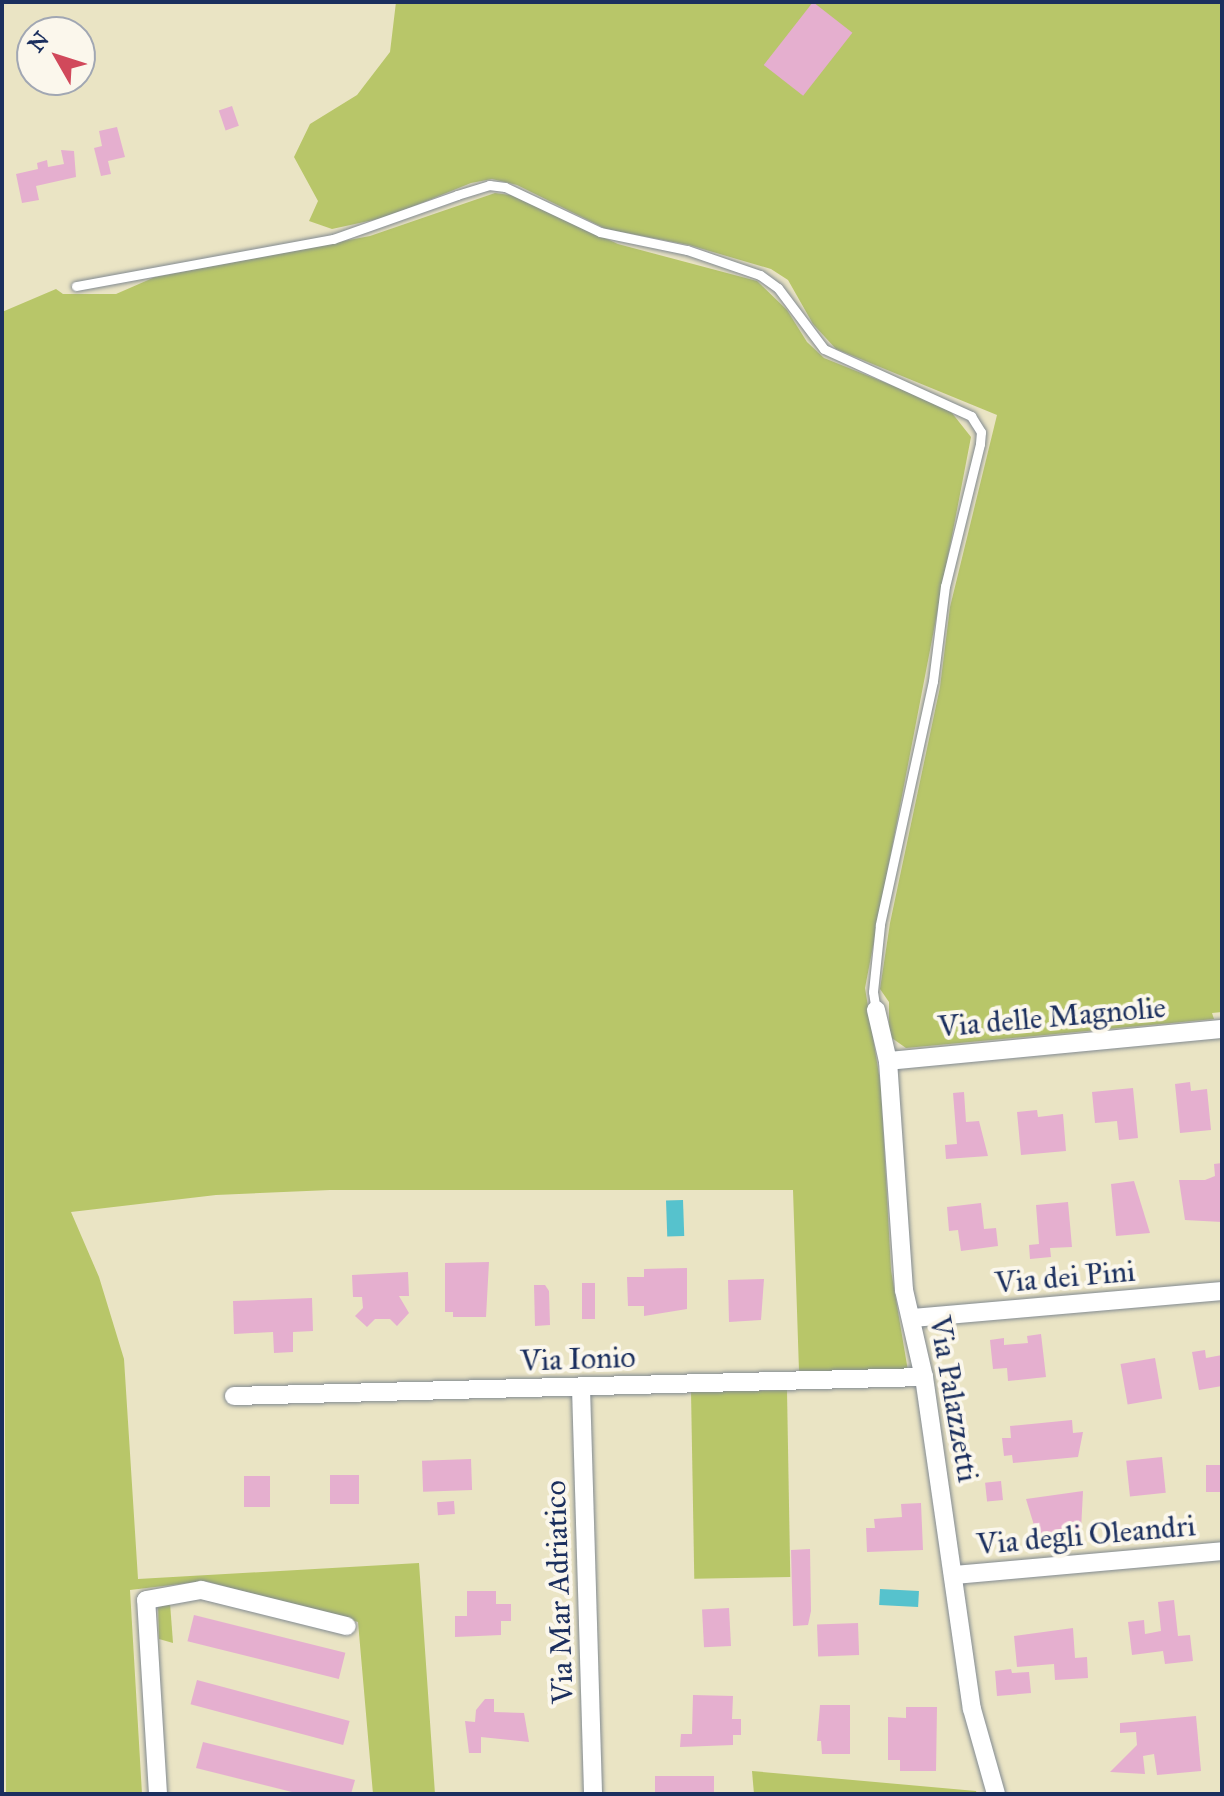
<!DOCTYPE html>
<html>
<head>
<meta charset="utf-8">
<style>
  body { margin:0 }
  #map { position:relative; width:1224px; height:1796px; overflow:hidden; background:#eae4c4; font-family:"IM FELL Great Primer",serif }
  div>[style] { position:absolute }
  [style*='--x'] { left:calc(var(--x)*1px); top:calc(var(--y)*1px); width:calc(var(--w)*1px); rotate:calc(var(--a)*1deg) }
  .green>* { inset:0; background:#b8c669; transform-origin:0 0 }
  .water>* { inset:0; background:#56c2cd; transform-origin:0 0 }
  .building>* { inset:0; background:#e5afcf; transform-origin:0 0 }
  .roads { filter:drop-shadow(0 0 2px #828a91) drop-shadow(0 0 2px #828a91) }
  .service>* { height:9px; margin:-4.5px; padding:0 4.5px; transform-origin:4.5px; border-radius:4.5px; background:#fff }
  .minor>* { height:18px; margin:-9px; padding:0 9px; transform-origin:9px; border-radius:9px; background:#fff }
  span { translate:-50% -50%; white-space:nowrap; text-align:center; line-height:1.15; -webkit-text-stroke:8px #fbf7ec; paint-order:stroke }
  .street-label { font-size:30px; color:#1b2f5e }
  .frame { position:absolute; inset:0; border:4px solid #1b2f5e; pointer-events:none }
  .north { position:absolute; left:16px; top:16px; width:80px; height:80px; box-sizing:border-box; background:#fbf7ec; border:2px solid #a1a7b3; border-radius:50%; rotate:309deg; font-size:22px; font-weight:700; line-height:32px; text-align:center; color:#1b2f5e }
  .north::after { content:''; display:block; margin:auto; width:28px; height:36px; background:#d1495b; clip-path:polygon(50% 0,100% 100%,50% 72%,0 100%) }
</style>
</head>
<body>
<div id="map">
  <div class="green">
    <div style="clip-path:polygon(396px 2px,1222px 2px,1222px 1012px,1212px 1013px,1214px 1019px,906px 1048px,889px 1036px,889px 1002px,880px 989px,890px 923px,940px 687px,950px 607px,997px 415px,836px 349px,813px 324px,788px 280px,771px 269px,689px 245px,606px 229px,517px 185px,492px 179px,471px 183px,387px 217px,332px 229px,309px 221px,318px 201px,294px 157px,310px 124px,357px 95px,390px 52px)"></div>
    <div style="clip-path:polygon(495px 193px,511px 195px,618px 244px,757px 281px,787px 310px,807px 342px,824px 358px,948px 408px,971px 437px,865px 988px,881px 1087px,891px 1270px,908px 1371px,799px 1371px,793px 1190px,330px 1190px,216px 1195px,71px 1212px,99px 1277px,124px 1359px,138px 1579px,419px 1563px,435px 1794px,373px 1794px,358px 1622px,205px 1581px,130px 1590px,142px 1794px,6px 1794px,2px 312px,56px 289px,63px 294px,116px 294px,155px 277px,370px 236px)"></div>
    <div style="left:787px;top:1390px;width:187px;height:96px;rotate:89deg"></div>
    <div style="clip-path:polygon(170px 1603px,173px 1643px,159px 1639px,158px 1604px)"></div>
    <div style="clip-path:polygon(752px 1771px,976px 1791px,977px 1794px,754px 1794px)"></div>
  </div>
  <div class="water">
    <div style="left:683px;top:1200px;width:36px;height:17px;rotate:88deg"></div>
    <div style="left:880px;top:1589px;width:39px;height:16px;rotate:3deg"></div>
  </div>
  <div class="building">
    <div style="left:813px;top:2px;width:50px;height:80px;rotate:38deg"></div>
    <div style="left:232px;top:106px;width:21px;height:14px;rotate:71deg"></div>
    <div style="clip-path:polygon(117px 127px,125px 157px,108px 161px,111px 174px,101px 176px,94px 148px,102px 146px,99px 131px)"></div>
    <div style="clip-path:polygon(61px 150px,74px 151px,76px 177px,36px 186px,39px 200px,22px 203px,16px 174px,38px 169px,37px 163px,47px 160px,48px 167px,64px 164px)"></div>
    <div style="clip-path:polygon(1190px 1082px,1191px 1091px,1207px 1089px,1211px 1130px,1180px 1133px,1175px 1084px)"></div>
    <div style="clip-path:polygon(1133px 1088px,1138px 1138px,1119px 1140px,1117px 1121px,1095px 1123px,1092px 1092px)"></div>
    <div style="clip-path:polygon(964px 1092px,966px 1122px,979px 1121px,988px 1156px,946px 1159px,945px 1145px,957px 1144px,953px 1093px)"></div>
    <div style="clip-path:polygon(1037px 1110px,1038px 1117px,1063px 1114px,1066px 1151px,1021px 1155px,1017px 1112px)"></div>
    <div style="clip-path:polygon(1222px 1163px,1222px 1222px,1185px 1220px,1179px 1180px,1205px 1180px,1215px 1176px,1214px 1164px)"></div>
    <div style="clip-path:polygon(1134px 1181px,1150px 1233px,1116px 1236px,1111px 1184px)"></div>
    <div style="clip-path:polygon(1068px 1202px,1072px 1247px,1050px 1248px,1051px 1257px,1030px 1259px,1029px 1245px,1039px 1244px,1036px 1205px)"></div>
    <div style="clip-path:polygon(981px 1203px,984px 1229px,996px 1228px,998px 1246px,961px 1251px,958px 1230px,949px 1231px,947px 1207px)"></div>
    <div style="clip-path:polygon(489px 1262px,486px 1317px,453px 1317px,453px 1312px,445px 1312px,445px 1263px)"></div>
    <div style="clip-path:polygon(687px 1268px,687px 1309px,644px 1316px,644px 1306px,628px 1306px,627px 1277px,644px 1277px,644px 1269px)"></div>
    <div style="clip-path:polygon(408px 1272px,409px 1296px,399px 1296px,409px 1313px,397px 1326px,390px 1319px,375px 1319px,367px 1327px,355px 1316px,363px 1308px,362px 1297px,353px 1297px,352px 1275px)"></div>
    <div style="clip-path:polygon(764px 1279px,761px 1320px,729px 1322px,728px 1280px)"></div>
    <div style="left:582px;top:1283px;width:13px;height:36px"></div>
    <div style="clip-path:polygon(534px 1285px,545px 1285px,549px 1291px,550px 1325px,535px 1326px)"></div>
    <div style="clip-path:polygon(312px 1298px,313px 1331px,293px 1332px,293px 1352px,274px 1353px,273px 1332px,234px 1334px,233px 1301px)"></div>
    <div style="clip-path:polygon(1041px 1334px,1046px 1377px,1008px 1381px,1007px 1368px,993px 1369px,990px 1340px,1004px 1338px,1004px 1345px,1028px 1343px,1027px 1336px)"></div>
    <div style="clip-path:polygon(1205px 1350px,1206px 1358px,1222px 1355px,1222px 1386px,1199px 1390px,1192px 1352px)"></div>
    <div style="left:1155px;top:1358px;width:41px;height:35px;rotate:80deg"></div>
    <div style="clip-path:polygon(1072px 1420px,1073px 1433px,1083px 1432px,1078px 1457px,1013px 1463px,1012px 1455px,1004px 1456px,1002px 1438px,1011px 1438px,1010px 1426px)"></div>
    <div style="left:1162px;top:1457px;width:36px;height:36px;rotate:84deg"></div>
    <div style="left:471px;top:1459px;width:31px;height:49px;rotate:88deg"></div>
    <div style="left:1222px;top:1465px;width:27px;height:16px;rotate:90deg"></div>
    <div style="left:330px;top:1475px;width:29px;height:29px"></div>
    <div style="left:270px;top:1476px;width:31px;height:26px;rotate:90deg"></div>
    <div style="left:1001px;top:1481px;width:19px;height:16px;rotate:84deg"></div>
    <div style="clip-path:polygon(1083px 1491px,1081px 1530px,1037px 1535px,1026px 1499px)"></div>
    <div style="left:454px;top:1501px;width:13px;height:17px;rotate:86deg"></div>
    <div style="clip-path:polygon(921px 1503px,923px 1550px,867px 1552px,866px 1528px,875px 1528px,874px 1519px,902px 1517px,901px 1504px)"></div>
    <div style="clip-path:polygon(810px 1549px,811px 1611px,808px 1625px,793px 1626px,791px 1550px)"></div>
    <div style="clip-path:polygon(467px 1591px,496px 1591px,496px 1604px,511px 1604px,511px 1621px,501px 1621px,501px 1635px,455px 1637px,455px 1616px,467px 1616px)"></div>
    <div style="clip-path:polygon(1174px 1600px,1178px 1636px,1190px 1635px,1193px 1661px,1165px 1664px,1163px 1651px,1132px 1655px,1128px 1622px,1144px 1620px,1145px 1634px,1161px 1631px,1158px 1602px)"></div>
    <div style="left:729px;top:1608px;width:38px;height:27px;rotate:87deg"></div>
    <div style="left:194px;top:1615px;width:156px;height:27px;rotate:14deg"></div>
    <div style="left:858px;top:1623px;width:32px;height:41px;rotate:88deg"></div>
    <div style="clip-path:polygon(1073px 1628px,1075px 1658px,1087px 1657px,1088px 1678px,1055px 1680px,1054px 1664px,1017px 1667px,1014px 1636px)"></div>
    <div style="clip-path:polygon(1011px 1669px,1012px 1673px,1029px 1672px,1031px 1693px,997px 1696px,995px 1671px)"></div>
    <div style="left:197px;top:1680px;width:158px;height:25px;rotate:15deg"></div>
    <div style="clip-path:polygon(693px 1695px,733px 1696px,732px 1719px,741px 1719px,741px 1735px,733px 1735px,733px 1745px,680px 1747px,681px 1734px,692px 1734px)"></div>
    <div style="clip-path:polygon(485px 1699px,494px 1699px,494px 1712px,524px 1713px,529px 1742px,481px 1737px,481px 1753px,469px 1753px,465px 1721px,475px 1722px,476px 1710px)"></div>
    <div style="clip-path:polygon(820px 1705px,850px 1705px,850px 1754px,822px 1754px,821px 1741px,817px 1741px)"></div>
    <div style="clip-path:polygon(906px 1707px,937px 1707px,936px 1771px,900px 1771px,900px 1760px,888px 1760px,888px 1717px,906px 1718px)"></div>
    <div style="clip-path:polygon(1196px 1716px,1201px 1771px,1157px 1775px,1154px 1754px,1143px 1756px,1145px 1774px,1110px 1772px,1137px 1745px,1136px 1732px,1120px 1733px,1120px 1723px)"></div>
    <div style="clip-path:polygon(203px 1742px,355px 1780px,351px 1794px,300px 1794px,196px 1768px)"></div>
    <div style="left:655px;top:1776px;width:59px;height:17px"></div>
  </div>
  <div class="roads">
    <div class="service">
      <div style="--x:76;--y:286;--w:261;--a:-10.4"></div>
      <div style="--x:333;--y:239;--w:132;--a:-19.5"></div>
      <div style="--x:457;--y:195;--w:34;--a:-17"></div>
      <div style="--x:489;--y:185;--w:16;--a:7"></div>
      <div style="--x:505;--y:187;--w:105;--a:25.3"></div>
      <div style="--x:600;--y:232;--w:89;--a:11.7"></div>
      <div style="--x:687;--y:250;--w:77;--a:18.9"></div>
      <div style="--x:760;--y:275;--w:22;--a:36"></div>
      <div style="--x:778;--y:288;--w:76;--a:53"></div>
      <div style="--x:824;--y:349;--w:162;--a:24.5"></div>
      <div style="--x:971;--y:416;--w:19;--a:58"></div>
      <div style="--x:981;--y:432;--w:12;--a:95"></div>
      <div style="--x:980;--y:444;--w:146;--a:103.8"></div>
      <div style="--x:945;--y:586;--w:96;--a:97.2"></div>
      <div style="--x:933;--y:681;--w:250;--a:102.3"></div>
      <div style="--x:880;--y:925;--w:67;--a:96"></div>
      <div style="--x:873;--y:992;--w:18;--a:81"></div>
    </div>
    <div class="minor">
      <div style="--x:876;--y:1010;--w:52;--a:76.8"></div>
      <div style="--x:888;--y:1061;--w:230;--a:86"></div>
      <div style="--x:904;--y:1290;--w:89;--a:77.1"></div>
      <div style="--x:924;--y:1377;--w:335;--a:81.8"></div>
      <div style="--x:972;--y:1709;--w:88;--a:74.2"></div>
      <div style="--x:888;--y:1061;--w:336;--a:-5.5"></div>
      <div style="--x:913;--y:1318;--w:310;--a:-5"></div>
      <div style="--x:581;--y:1388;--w:406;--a:88.3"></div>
      <div style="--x:234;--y:1396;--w:690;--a:-1.58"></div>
      <div style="--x:955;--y:1575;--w:268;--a:-5.1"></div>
      <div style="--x:158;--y:1794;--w:194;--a:-93.5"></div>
      <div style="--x:146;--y:1600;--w:56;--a:-10.3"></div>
      <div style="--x:201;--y:1590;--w:150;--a:13.9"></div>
    </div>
  </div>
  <div class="street-label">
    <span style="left:1052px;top:1017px;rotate:-5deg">Via delle Magnolie</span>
    <span style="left:1065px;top:1277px;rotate:-5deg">Via dei Pini</span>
    <span style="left:578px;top:1359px;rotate:-2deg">Via Ionio</span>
    <span style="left:954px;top:1399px;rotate:80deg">Via Palazzetti</span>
    <span style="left:1086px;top:1535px;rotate:-5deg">Via degli Oleandri</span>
    <span style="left:559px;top:1592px;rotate:-92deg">Via Mar Adriatico</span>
  </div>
  <div class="frame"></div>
  <div class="north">N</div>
</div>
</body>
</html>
